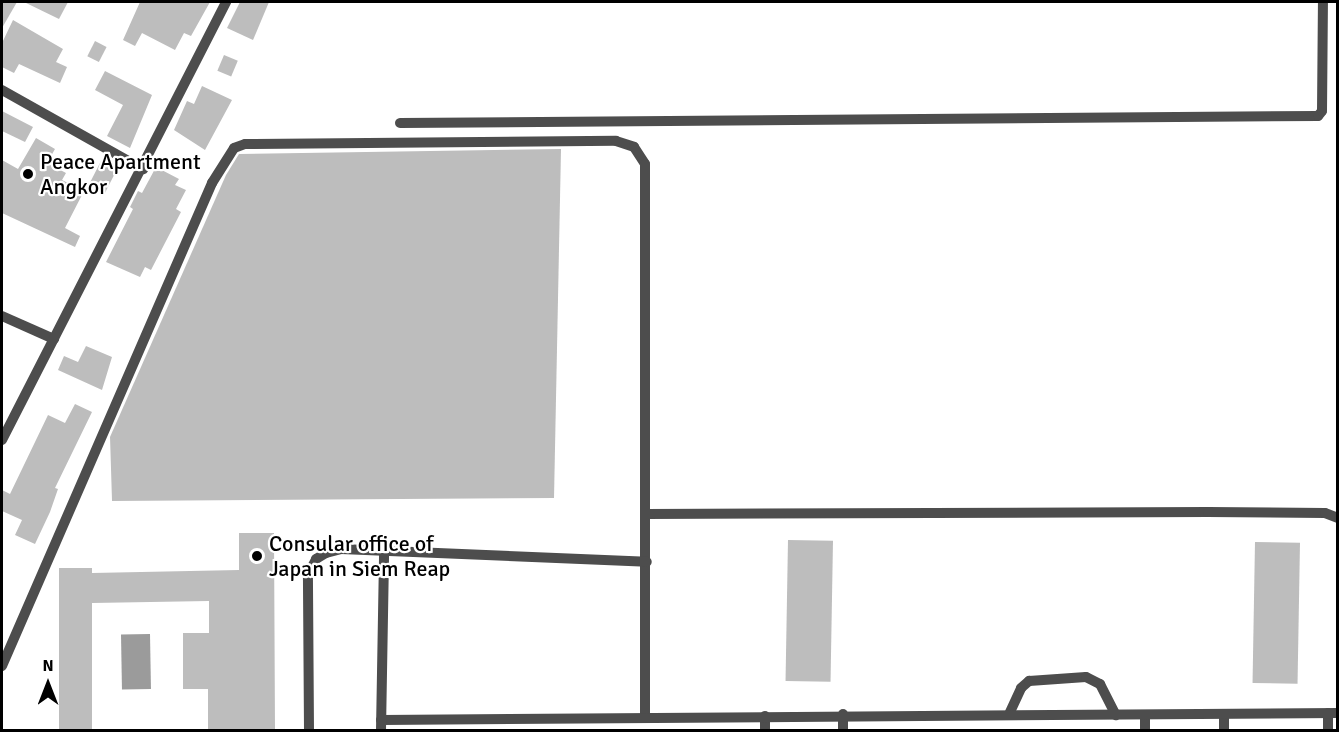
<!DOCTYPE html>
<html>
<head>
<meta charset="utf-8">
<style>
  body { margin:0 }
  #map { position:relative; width:1339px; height:732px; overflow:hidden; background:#fff; font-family:Signika,sans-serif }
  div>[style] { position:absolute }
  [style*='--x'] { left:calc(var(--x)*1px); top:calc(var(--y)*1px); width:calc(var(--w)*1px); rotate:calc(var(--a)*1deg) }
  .water>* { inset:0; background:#9b9b9b; transform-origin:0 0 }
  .building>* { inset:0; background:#bdbdbd; transform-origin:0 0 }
  .minor>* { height:10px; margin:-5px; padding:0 5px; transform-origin:5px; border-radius:5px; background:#4d4d4d }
  .dots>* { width:16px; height:16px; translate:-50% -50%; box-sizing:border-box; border:3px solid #fff; border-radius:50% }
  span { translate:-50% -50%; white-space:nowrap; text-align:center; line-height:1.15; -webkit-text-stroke:4.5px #fff; paint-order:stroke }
  .poi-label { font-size:22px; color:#000 }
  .left { translate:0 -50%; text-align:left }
  .frame { position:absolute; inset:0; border:3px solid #000; pointer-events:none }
  .north { position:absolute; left:18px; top:654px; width:60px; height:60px; -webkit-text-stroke:4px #fff; paint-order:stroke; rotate:0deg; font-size:16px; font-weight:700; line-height:24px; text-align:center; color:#000 }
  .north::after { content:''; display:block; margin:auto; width:21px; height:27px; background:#000; clip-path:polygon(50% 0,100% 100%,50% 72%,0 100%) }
</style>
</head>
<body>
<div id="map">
  <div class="water">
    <div style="left:150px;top:634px;width:55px;height:29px;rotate:89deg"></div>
  </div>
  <div class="building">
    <div style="clip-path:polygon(2px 2px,17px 2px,2px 28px)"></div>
    <div style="clip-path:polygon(24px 2px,68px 2px,59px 19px)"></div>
    <div style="clip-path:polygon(140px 2px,210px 2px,191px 36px,184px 33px,175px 50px,142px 33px,135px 46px,123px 40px)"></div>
    <div style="clip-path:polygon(240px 2px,269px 2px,253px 40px,227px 28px)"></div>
    <div style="clip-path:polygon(13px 20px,63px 49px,56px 62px,67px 67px,60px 83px,19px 64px,14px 73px,2px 67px,2px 43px)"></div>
    <div style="left:95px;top:41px;width:13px;height:17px;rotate:27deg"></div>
    <div style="left:224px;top:55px;width:15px;height:17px;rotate:23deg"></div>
    <div style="clip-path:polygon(105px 71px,152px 95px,130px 148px,107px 136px,123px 105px,95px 90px)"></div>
    <div style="clip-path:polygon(202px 86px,232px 100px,205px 150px,174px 130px,187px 101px,194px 104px)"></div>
    <div style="clip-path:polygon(2px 111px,33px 127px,25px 142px,2px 131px)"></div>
    <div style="clip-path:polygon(36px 138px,55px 149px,47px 163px,66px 173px,62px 180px,84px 191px,65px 228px,80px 236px,75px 247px,2px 213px,2px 160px,18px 169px)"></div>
    <div style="clip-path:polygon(561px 149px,554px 498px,112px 501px,110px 437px,226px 175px,239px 154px)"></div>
    <div style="left:101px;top:161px;width:18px;height:27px;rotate:27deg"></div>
    <div style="clip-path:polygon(156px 167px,179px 179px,175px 185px,186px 190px,176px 209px,181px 212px,151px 270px,145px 267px,140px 277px,106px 262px,133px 209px,130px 207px,138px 191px,142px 193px)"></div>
    <div style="clip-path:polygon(86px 346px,112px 357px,102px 390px,58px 370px,64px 356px,78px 362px)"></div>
    <div style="clip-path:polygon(75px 404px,92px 412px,55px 488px,58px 489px,50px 512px,35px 544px,15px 535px,22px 520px,2px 511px,2px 490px,10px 494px,48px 415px,65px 423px)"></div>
    <div style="clip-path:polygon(239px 533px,274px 533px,275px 730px,208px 730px,208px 689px,183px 689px,183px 633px,209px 633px,209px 601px,92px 603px,92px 730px,59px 730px,59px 568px,92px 568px,92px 573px,239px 570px)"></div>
    <div style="left:788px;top:540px;width:45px;height:141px;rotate:1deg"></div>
    <div style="left:1255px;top:542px;width:45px;height:141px;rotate:1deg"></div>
  </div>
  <div class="minor">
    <div style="--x:2;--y:90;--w:162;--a:29.3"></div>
    <div style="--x:400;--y:123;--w:918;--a:-0.44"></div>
    <div style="--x:1318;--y:116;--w:6;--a:-51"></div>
    <div style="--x:1322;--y:111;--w:109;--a:-89.5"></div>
    <div style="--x:2;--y:316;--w:57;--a:23.9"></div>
    <div style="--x:2;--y:440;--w:492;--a:-62.9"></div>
    <div style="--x:647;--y:514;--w:561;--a:-0.2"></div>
    <div style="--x:1208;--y:512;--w:117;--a:0.5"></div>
    <div style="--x:1325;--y:513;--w:14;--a:21"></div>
    <div style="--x:2;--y:666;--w:527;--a:-66.5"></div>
    <div style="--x:212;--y:183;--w:41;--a:-57.8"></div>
    <div style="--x:234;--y:148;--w:12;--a:-20"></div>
    <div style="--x:245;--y:144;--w:371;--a:-0.5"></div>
    <div style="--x:616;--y:141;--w:19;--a:18"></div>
    <div style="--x:634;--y:147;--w:20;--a:57"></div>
    <div style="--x:645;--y:164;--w:552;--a:90"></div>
    <div style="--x:1010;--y:712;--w:26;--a:-65"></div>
    <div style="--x:1021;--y:688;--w:11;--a:-41"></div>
    <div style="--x:1029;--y:681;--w:57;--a:-4"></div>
    <div style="--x:1086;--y:677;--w:16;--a:27"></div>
    <div style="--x:1100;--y:684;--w:35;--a:63"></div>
    <div style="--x:1328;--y:713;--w:17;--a:90"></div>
    <div style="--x:843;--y:714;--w:16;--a:90"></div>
    <div style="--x:1224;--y:714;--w:16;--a:90"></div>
    <div style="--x:1145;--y:715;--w:15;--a:90"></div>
    <div style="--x:765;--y:716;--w:14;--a:90"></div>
    <div style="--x:381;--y:720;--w:957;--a:-0.42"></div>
    <div style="--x:309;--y:730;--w:155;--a:-90.4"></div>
    <div style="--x:308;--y:575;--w:18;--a:-63"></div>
    <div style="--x:316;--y:559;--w:12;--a:-31"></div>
    <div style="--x:326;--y:553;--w:16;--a:-15"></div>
    <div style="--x:341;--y:549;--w:306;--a:2.4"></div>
    <div style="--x:381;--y:730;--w:179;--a:-89"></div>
  </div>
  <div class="dots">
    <div style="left:28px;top:174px;background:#000"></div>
    <div style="left:257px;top:556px;background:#000"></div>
  </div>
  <div class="poi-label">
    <span class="left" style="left:40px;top:174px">Peace Apartment<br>Angkor</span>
    <span class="left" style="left:269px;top:556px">Consular office of<br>Japan in Siem Reap</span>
  </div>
  <div class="frame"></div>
  <div class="north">N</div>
</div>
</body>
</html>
